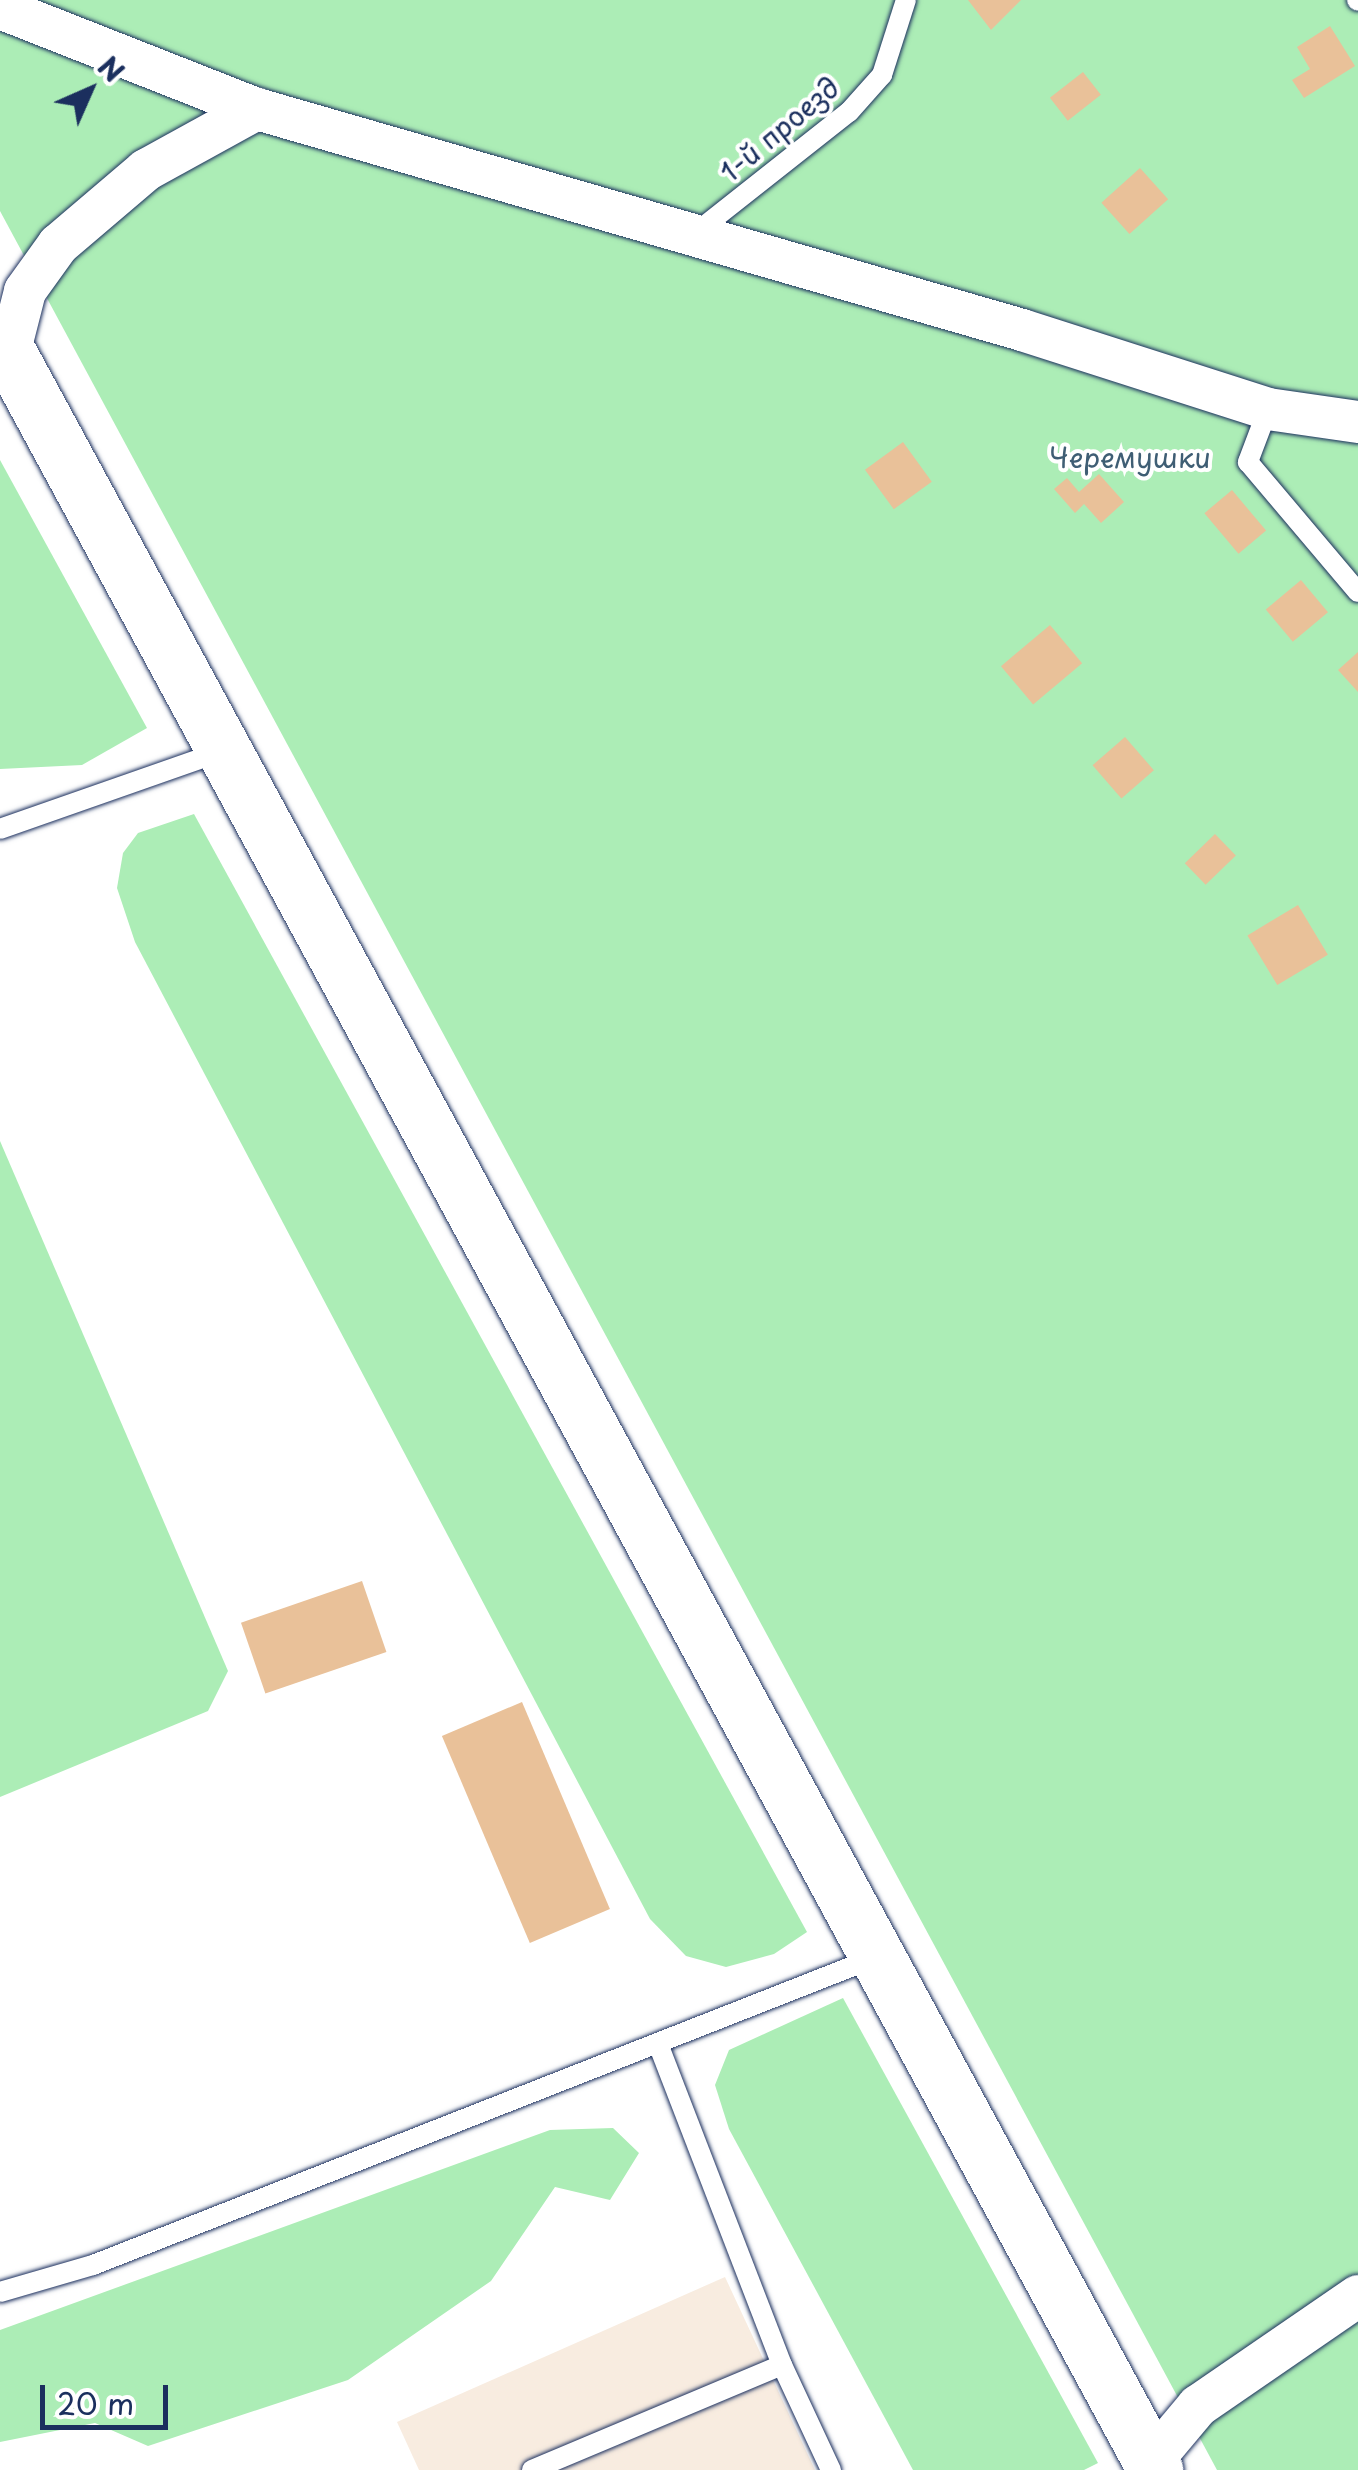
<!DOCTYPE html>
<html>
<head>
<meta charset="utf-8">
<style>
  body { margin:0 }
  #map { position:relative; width:1358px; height:2470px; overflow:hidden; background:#fff; font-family:"Playpen Sans",sans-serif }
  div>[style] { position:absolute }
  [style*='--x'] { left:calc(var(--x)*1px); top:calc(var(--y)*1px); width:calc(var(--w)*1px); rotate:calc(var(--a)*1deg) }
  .built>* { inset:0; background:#f8ece0 }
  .green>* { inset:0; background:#acedb6 }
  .building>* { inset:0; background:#e9c199; transform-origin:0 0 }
  .roads { filter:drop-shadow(0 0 2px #1b2f5e) drop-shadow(0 0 2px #1b2f5e) }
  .service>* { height:20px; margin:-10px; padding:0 10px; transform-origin:10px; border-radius:10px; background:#fff }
  .minor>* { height:42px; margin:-21px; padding:0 21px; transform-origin:21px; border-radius:21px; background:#fff }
  .secondary>* { height:55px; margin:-27.5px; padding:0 27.5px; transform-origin:27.5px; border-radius:27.5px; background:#fff }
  span { translate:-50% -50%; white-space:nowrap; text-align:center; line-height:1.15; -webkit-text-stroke:8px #fff; paint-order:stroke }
  .street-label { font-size:28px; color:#1b2f5e }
  .park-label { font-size:28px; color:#3f5e74 }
  .north { position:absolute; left:40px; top:40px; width:100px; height:100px; -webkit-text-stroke:8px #fff; paint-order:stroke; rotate:45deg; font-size:28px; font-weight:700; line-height:40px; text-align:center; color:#1b2f5e }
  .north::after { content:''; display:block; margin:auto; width:35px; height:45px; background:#1b2f5e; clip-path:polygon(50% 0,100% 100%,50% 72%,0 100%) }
  .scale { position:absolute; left:40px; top:2385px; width:128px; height:45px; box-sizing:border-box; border:5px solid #1b2f5e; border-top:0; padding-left:12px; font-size:30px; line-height:35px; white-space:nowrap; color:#1b2f5e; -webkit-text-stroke:8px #fff; paint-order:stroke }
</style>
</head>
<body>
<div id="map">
  <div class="built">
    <div style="clip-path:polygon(725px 2277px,815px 2470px,419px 2470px,397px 2422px)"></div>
  </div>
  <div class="green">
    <div style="clip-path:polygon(0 0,1358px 0,1358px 2470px,1217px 2470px,0 211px)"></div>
    <div style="clip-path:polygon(0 460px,147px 728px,82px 765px,0 769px)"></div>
    <div style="clip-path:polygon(194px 814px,807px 1932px,774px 1954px,726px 1967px,686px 1956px,650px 1919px,135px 942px,117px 888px,123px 853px,138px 833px)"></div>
    <div style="clip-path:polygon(0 1141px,228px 1671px,208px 1711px,0 1797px)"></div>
    <div style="clip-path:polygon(843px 1998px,1098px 2463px,1084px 2470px,913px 2470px,729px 2129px,715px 2085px,729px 2050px)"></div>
    <div style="clip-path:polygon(613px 2128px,639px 2153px,610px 2200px,555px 2187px,491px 2281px,348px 2380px,148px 2446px,95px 2423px,0 2442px,0 2330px,550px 2130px)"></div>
  </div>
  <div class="building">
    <div style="clip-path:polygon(968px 0,1021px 0,991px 30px)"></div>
    <div style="clip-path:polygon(1330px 26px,1355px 66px,1304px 98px,1292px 80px,1310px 69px,1297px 47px)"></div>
    <div style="left:1083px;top:72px;width:29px;height:42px;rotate:52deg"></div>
    <div style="left:1140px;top:168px;width:42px;height:52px;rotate:48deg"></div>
    <div style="left:903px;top:442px;width:49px;height:47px;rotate:54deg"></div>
    <div style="clip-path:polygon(1099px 474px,1124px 502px,1101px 523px,1084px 504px,1075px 513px,1054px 489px,1067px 478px,1079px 492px)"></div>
    <div style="left:1232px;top:490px;width:53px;height:36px;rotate:50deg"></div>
    <div style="left:1301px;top:580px;width:42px;height:46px;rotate:50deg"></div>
    <div style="left:1050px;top:625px;width:50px;height:64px;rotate:50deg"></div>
    <div style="clip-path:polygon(1358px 652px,1358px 692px,1338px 670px)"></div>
    <div style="left:1125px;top:737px;width:44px;height:43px;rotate:49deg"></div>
    <div style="left:1215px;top:834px;width:30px;height:42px;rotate:46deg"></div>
    <div style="left:1298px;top:905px;width:58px;height:59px;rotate:59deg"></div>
    <div style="left:362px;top:1581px;width:75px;height:128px;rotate:71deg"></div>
    <div style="left:522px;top:1702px;width:225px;height:87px;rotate:67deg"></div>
  </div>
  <div class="roads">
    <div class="service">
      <div style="--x:1357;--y:0;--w:1;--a:45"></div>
      <div style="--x:693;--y:235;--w:199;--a:-38.3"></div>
      <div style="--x:849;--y:112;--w:50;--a:-48.3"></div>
      <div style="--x:882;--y:75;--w:79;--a:-72.3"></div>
      <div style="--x:1268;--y:409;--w:57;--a:110.7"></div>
      <div style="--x:1248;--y:462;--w:170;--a:49.8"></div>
      <div style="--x:0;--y:829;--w:233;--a:-19.3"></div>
      <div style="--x:0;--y:2292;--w:97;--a:-16.2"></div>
      <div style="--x:93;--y:2265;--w:841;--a:-21.47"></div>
      <div style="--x:782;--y:2365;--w:116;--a:65"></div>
      <div style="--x:532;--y:2470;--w:271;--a:-22.8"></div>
      <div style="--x:782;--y:2365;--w:345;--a:-111.1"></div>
    </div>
    <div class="minor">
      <div style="--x:0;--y:8;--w:276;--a:21.5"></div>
      <div style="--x:257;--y:109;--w:796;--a:16.11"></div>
      <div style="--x:1022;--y:330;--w:258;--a:17.8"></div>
      <div style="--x:1268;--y:409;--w:91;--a:8.2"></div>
      <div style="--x:9;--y:354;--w:65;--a:-75.7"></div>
      <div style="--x:25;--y:291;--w:57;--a:-54.3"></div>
      <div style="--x:58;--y:245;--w:116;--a:-40.4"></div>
      <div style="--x:146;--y:170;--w:127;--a:-28.8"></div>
      <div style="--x:1151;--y:2462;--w:73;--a:-50"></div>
      <div style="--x:1198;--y:2406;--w:194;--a:-34.5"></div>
    </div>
    <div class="secondary">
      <div style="--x:0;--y:337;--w:2426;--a:61.56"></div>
    </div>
  </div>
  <div class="street-label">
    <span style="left:779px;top:129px;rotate:-40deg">1-й проезд</span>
  </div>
  <div class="park-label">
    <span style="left:1130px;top:457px">Черемушки</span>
  </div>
  <div class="north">N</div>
  <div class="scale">20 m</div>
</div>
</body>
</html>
